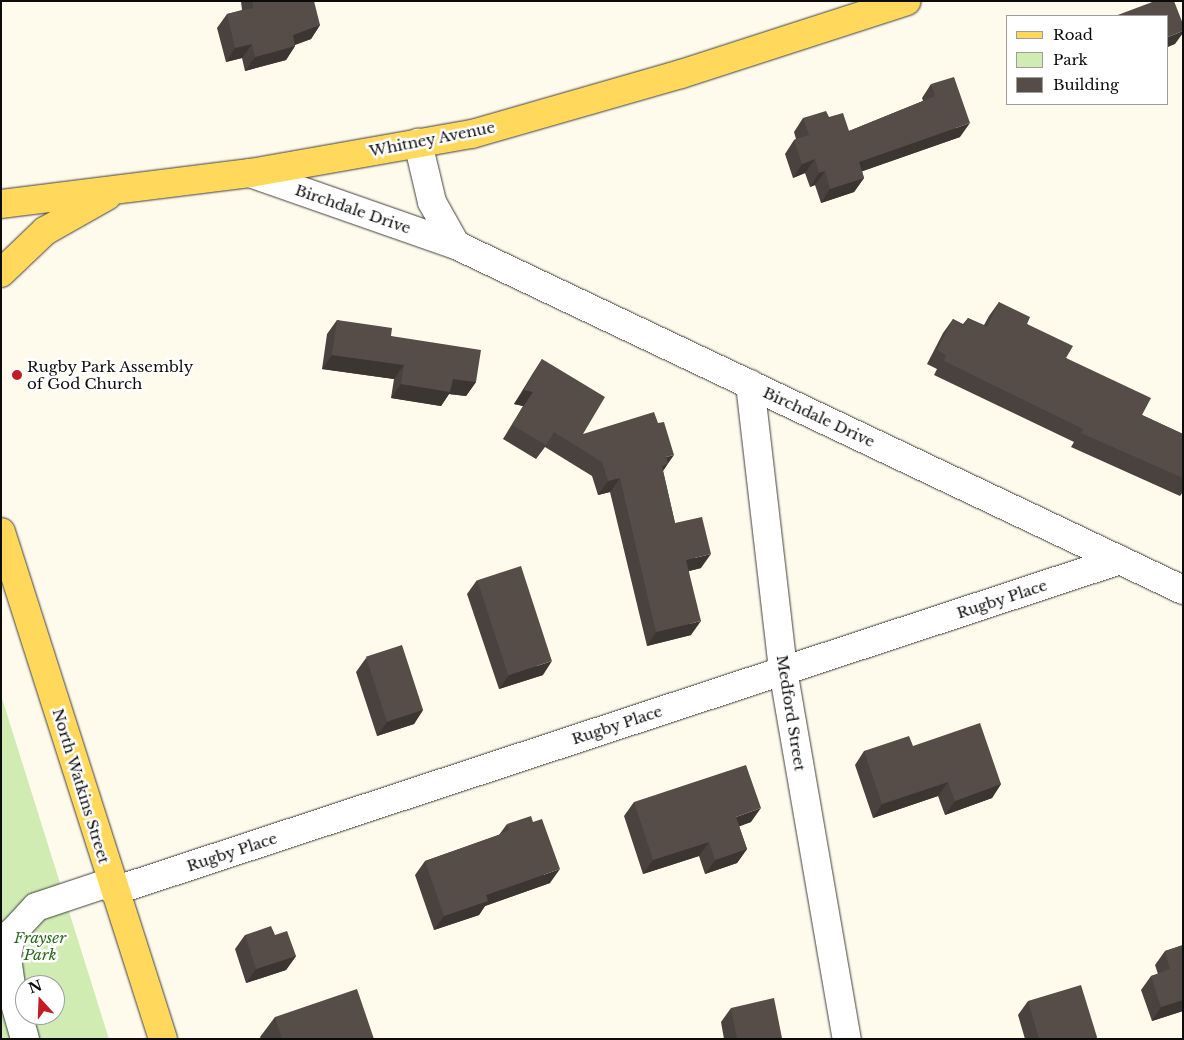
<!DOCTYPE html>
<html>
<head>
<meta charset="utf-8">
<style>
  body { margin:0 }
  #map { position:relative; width:1184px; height:1040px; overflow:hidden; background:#fffbec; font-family:"Libre Baskerville",serif }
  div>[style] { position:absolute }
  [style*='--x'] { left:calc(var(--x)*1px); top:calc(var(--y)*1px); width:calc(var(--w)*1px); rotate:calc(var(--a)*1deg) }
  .green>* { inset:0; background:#d0ecb3 }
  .roads { filter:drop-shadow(0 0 1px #3f3f3f) drop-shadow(0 0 1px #3f3f3f) }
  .minor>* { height:28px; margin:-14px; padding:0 14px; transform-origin:14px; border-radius:14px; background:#fff }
  .major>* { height:28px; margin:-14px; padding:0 14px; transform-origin:14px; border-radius:14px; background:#ffd85c }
  .wall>* { inset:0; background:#4a423e }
  .shaded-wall>* { inset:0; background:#3c3632 }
  .building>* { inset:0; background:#564d48; transform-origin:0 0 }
  .dots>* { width:14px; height:14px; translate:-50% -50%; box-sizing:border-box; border:2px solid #fff; border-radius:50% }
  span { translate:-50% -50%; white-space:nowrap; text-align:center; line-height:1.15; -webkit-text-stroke:5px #fff; paint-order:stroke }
  .street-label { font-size:15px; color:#0c0c0c }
  .poi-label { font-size:15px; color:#0c0c0c }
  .left { translate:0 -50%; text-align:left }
  .park-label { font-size:15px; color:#296819; font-style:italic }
  .frame { position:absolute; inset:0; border:2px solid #0c0c0c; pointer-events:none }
  .legend { position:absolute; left:1006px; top:15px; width:162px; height:90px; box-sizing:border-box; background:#fff; border:1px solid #9e9e9e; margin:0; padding:6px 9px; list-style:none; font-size:15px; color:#0c0c0c }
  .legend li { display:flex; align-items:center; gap:10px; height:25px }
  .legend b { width:25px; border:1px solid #9e9e9e }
  .north { position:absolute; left:15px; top:975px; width:50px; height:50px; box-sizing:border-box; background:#fff; border:1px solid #9e9e9e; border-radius:50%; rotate:340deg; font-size:14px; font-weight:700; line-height:20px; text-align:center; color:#0c0c0c }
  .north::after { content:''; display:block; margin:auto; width:18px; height:22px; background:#c41c23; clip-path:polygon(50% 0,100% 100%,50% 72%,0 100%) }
</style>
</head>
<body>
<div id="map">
  <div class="green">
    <div style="clip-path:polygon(evenodd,1px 695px,109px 1039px,1px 1039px,1px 695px,25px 985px,55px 985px,55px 1015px,25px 1015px,25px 985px)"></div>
  </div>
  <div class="roads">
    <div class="minor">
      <div style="--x:250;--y:173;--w:218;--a:19.3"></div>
      <div style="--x:456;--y:245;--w:49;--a:-119.2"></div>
      <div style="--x:432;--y:202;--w:61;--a:-103.3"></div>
      <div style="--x:456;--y:245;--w:805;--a:25.39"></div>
      <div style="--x:750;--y:384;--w:288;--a:83.4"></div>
      <div style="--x:783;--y:670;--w:375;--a:80.2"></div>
      <div style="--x:114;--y:891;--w:1059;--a:-18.21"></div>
      <div style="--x:25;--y:1039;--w:48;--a:-105.8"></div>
      <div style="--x:12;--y:993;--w:37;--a:-98"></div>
      <div style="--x:7;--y:956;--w:24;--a:-78"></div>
      <div style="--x:12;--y:933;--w:35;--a:-47"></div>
      <div style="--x:36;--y:907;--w:79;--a:-18.4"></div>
    </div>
    <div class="major">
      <div style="--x:1;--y:204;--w:251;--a:-7.1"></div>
      <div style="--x:250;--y:173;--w:225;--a:-10"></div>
      <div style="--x:472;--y:134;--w:217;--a:-16"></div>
      <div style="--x:681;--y:74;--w:237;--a:-17.9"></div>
      <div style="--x:1;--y:273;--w:61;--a:-43.7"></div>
      <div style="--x:45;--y:231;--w:71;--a:-29.4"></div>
      <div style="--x:1;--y:532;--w:532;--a:72.28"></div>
    </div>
  </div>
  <div class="wall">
    <div style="clip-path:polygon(241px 1px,298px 1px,320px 25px,311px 39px,295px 45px,295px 46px,286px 60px,245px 71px,242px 58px,226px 62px,217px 28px,227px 14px,242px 10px)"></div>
    <div style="clip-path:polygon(931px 84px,960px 137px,862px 171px,864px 178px,854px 192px,821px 203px,815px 185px,810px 187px,805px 173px,793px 178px,785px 154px,794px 140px,796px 139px,794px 132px,803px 118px,829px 117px,849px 131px,923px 101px,922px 98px)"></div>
    <div style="clip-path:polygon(999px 302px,1027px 324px,1066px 358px,1142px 415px,1183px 434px,1183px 492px,1180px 496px,1071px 447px,1074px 442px,934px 375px,937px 369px,927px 364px,943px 333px,953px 319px,963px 324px,968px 318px,984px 325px,989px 316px)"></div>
    <div style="clip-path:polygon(337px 320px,391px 336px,476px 382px,466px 396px,449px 394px,441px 406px,391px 398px,394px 379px,322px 369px,327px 334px)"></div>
    <div style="clip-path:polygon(542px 359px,583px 434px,668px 463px,663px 471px,675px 523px,701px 568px,689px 571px,691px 635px,647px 646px,610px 492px,598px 495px,592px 476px,545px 447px,536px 459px,503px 439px,523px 406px,514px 404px,533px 373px)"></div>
    <div style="clip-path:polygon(477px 580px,543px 675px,499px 689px,467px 594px)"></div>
    <div style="clip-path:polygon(366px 658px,423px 710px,414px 724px,377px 736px,356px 672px)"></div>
    <div style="clip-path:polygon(913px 746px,1001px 784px,992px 798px,945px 815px,938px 796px,873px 818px,855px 765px,864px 751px)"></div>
    <div style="clip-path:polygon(634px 802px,751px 822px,739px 826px,747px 849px,737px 863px,705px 874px,699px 856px,643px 874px,624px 816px)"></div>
    <div style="clip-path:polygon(507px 824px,550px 883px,485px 906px,479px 915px,434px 930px,415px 875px,425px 861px,499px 835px)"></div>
    <div style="clip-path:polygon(245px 935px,275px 935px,296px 956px,286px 970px,246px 983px,235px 949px)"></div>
    <div style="clip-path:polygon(1183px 945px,1183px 1011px,1152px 1021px,1141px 990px,1151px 976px,1158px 974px,1155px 965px,1165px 951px)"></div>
    <div style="clip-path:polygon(1028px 1001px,1097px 1037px,1096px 1039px,1025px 1039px,1018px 1015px)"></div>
    <div style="clip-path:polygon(731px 1008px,782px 1038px,782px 1039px,724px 1039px,721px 1022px)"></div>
    <div style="clip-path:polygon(275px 1017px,374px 1039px,261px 1039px,260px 1037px)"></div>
  </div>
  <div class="shaded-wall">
    <div style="clip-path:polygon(320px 25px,311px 39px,283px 49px,293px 35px)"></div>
    <div style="clip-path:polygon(1183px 31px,1183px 33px,1175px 44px,1168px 47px,1168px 37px)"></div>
    <div style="clip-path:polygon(252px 44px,242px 58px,226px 62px,235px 48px)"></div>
    <div style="clip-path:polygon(295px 46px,286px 60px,245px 71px,255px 57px)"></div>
    <div style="clip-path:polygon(970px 123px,960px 137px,849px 176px,859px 162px)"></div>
    <div style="clip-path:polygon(815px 159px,805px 173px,793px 178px,802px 164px)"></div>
    <div style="clip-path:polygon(825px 171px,815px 185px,810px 187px,819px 173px)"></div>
    <div style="clip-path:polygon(864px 178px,854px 192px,821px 203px,830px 189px)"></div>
    <div style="clip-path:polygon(332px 355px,404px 365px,394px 379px,322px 369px)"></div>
    <div style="clip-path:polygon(453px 379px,476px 382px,466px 396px,449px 394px,441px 406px,391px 398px,401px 384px)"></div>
    <div style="clip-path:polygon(524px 390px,533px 392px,523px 406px,514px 404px)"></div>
    <div style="clip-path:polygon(674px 455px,658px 478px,652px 480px,666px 457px)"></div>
    <div style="clip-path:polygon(620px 478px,610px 492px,598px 495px,608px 481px)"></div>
    <div style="clip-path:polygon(711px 554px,701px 568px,677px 574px,686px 560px)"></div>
    <div style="clip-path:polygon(701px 621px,691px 635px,647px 646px,656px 632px)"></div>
    <div style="clip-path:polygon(552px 661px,543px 675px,499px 689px,509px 675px)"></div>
    <div style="clip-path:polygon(423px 710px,414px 724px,377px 736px,387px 722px)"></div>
    <div style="clip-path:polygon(948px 782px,938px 796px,873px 818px,882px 804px)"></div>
    <div style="clip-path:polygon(1001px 784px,992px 798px,945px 815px,955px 801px)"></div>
    <div style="clip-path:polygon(761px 808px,751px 822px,727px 831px,736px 817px)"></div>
    <div style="clip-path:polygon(709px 842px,699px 856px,643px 874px,653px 860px)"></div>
    <div style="clip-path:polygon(747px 849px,737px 863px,705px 874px,715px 860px)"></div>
    <div style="clip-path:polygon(560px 869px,550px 883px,485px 906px,479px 915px,434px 930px,444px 916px,486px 895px)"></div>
    <div style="clip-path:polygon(296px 956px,286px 970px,246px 983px,256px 969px)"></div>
    <div style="clip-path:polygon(1183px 1000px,1183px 1011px,1152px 1021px,1161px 1007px)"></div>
  </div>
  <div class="building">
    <div style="clip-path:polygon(252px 1px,298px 1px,298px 2px,302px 1px,314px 1px,320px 25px,293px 35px,295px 46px,255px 57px,252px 44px,235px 48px,227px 14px,253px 8px)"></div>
    <div style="clip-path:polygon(1155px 1px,1174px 1px,1183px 24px,1183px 31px,1168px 37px,1168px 16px,1115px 16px)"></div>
    <div style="clip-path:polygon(954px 77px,970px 123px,859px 162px,864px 178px,830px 189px,825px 171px,819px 173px,815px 159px,802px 164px,794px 140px,809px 135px,803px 118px,826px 111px,829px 117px,843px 113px,849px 131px,935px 96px,931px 84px)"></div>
    <div style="clip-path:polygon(999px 302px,1030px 317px,1027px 324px,1073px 346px,1066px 358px,1151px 398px,1142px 415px,1183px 434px,1183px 478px,1081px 433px,1083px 429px,944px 361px,946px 355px,937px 350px,953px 319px,964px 325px,968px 318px,987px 327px)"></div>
    <div style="clip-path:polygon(337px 320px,392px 328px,391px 336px,481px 350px,476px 382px,453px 379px,450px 392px,401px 384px,404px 365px,332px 355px)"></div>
    <div style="clip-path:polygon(542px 359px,605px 397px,583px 434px,654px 412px,658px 423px,664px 422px,674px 455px,666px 457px,668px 464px,662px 466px,675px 523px,702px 517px,711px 554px,686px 560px,701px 621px,656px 632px,620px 478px,608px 481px,602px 462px,554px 432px,546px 445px,512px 425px,533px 392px,524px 390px)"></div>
    <div style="left:521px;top:566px;width:100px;height:46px;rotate:72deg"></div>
    <div style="left:402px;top:645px;width:68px;height:38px;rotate:72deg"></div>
    <div style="clip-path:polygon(980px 723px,1001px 784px,955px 801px,948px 782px,882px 804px,864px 751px,909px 736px,913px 746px)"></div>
    <div style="clip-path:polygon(746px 765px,761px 808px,736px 817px,747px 849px,715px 860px,709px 842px,653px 860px,634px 802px)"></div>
    <div style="clip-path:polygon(531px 816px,533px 822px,542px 819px,560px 869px,486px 895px,488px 901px,444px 916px,425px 861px,498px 835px,509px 830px,507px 824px)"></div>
    <div style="clip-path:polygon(271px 926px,275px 935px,287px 931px,296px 956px,256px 969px,245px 935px)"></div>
    <div style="clip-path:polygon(1183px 945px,1183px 1000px,1161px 1007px,1151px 976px,1170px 969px,1165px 951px)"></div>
    <div style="clip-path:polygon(1081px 985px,1097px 1037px,1091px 1039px,1039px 1039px,1028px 1001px)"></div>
    <div style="clip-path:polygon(357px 989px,374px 1039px,282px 1039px,275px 1017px)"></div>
    <div style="clip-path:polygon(774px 998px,782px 1038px,778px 1039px,737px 1039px,731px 1008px)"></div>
  </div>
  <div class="dots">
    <div style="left:17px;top:375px;background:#c41c23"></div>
  </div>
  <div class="street-label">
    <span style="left:432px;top:139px;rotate:-11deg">Whitney Avenue</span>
    <span style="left:353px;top:209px;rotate:19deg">Birchdale Drive</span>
    <span style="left:819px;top:417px;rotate:25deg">Birchdale Drive</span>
    <span style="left:1002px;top:599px;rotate:-18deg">Rugby Place</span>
    <span style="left:791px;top:713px;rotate:81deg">Medford Street</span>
    <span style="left:617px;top:725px;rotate:-18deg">Rugby Place</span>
    <span style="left:81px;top:786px;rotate:73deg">North Watkins Street</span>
    <span style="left:232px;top:852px;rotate:-18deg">Rugby Place</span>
  </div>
  <div class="poi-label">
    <span class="left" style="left:27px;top:375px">Rugby Park Assembly<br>of God Church</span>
  </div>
  <div class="park-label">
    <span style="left:40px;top:946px">Frayser<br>Park</span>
  </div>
  <div class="frame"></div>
  <ul class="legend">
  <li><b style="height:6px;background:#ffd85c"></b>Road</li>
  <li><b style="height:14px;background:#d0ecb3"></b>Park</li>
  <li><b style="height:14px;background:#564d48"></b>Building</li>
  </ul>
  <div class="north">N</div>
</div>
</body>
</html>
